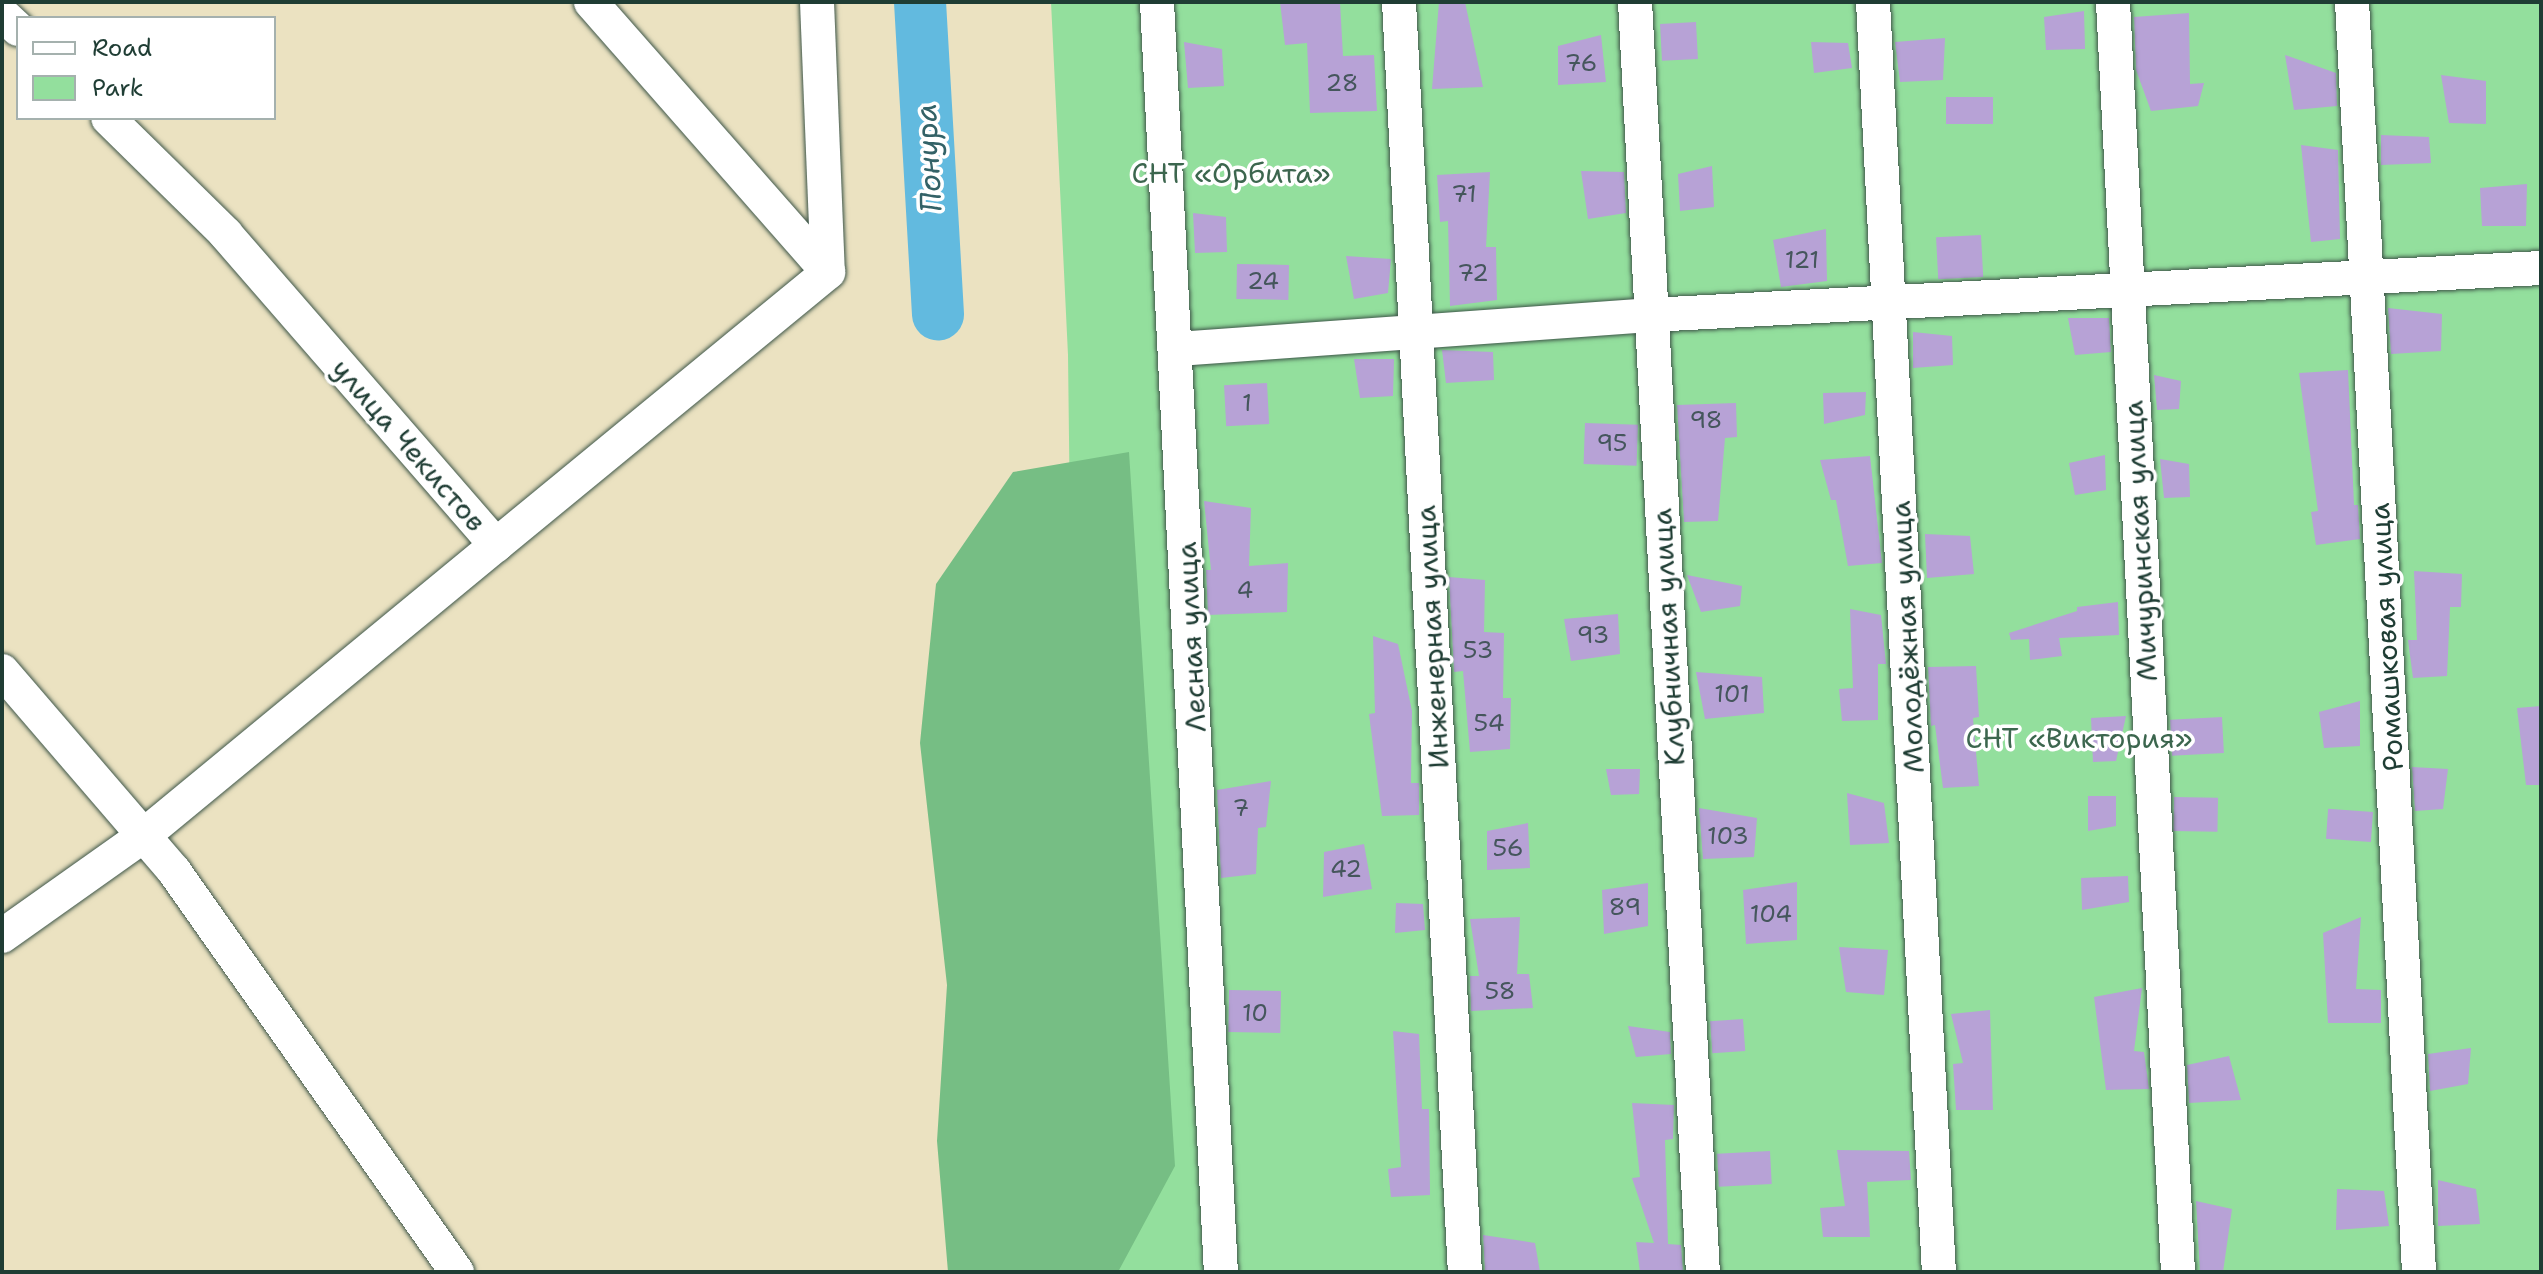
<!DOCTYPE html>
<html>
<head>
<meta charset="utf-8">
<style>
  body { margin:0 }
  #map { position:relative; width:2543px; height:1274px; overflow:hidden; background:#ebe2c1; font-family:"Shantell Sans",sans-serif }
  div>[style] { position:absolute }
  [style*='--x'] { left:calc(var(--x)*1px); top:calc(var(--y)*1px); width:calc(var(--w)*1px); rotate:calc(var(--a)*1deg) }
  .green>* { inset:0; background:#93df9d }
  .forest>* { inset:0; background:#76be84 }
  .river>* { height:52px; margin:-26px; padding:0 26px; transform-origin:26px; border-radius:26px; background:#62badf }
  .building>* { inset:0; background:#b7a2d6; transform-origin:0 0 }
  .roads { filter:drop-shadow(0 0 2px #3e5649) drop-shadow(0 0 2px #3e5649) }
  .street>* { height:34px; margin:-17px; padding:0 17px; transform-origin:17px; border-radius:17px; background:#fff }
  span { translate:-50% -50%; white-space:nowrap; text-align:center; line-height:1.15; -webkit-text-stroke:7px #fff; paint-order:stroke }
  .number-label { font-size:24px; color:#45565c }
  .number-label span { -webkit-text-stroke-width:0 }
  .park-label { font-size:28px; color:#3c664e }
  .street-label { font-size:28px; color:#1f3d34 }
  .water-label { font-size:30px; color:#336267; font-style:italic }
  .frame { position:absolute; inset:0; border:4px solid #1f3d34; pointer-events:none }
  .legend { position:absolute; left:16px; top:16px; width:260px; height:104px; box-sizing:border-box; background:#fff; border:2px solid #a5b1ae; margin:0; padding:10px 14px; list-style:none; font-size:24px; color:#1f3d34 }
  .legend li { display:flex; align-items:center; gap:16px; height:40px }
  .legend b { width:40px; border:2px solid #a5b1ae }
</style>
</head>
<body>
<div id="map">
  <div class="green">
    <div style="clip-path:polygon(1051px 2px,2541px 2px,2541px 1272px,1079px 1272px,1068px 355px)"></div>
  </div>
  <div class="forest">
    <div style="clip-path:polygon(1129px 452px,1175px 1166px,1118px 1272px,948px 1272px,937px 1141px,947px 985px,920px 743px,936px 584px,1013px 472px)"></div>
  </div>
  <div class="river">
    <div style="--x:920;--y:2;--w:313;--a:86.7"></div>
  </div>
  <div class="building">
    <div style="clip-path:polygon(1280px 2px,1340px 2px,1343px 56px,1374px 55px,1377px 111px,1310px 113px,1307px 43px,1285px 45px)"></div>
    <div style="clip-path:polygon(1439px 2px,1465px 2px,1483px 87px,1432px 89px)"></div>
    <div style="clip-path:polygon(2084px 11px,2085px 49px,2046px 50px,2044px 17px)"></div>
    <div style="clip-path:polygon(2189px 13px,2190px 84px,2204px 83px,2198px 106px,2151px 111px,2136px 70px,2134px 17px)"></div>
    <div style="left:1696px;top:22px;width:37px;height:36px;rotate:87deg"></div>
    <div style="clip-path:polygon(1601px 35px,1606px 82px,1558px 85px,1558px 46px)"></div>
    <div style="clip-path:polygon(1945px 38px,1943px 80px,1900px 82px,1895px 42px)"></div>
    <div style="clip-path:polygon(1184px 42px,1222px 49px,1224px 86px,1188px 88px)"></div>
    <div style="clip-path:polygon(1811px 42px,1848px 43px,1852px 68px,1814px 73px)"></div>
    <div style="clip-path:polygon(2285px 55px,2336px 73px,2337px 106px,2294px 110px)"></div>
    <div style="clip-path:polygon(2441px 75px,2486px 81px,2486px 124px,2449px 123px)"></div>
    <div style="left:1946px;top:97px;width:47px;height:27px"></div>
    <div style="clip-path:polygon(2381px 135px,2429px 137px,2431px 163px,2381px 165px)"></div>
    <div style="clip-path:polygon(2301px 145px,2338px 150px,2340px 239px,2311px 242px)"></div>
    <div style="clip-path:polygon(1712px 166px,1714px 207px,1680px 211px,1678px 174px)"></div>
    <div style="clip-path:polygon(1581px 171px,1624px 172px,1626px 213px,1588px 219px)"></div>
    <div style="clip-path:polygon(1490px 172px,1486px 247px,1496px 247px,1497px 300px,1450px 306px,1448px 221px,1440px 222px,1437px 175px)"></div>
    <div style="clip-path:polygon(2527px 184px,2526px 226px,2482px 226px,2480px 188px)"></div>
    <div style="clip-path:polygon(1193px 213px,1226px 217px,1227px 252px,1195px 253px)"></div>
    <div style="clip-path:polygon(1826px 229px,1827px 281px,1781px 287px,1773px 240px)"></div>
    <div style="left:1981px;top:235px;width:42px;height:45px;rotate:87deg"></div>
    <div style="clip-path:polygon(1346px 256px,1391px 259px,1388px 293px,1354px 299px)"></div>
    <div style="left:1237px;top:264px;width:52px;height:35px;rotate:1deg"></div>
    <div style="clip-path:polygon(2388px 308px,2442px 314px,2441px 351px,2391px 354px)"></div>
    <div style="clip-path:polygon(2068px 318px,2109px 318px,2111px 352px,2075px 355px)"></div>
    <div style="clip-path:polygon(1913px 332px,1952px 336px,1953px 365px,1913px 368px)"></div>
    <div style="clip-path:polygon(1442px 350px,1493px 352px,1494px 380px,1446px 383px)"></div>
    <div style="clip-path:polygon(1354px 359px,1394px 359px,1393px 396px,1360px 398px)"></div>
    <div style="clip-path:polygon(2348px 370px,2354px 505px,2358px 505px,2360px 539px,2316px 545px,2311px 512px,2318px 511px,2299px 373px)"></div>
    <div style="clip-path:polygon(2154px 375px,2181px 381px,2179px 409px,2157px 410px)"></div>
    <div style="left:1267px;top:383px;width:41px;height:43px;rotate:87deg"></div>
    <div style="clip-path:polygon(1866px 392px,1865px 415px,1824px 424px,1823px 393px)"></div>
    <div style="clip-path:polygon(1736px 403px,1737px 437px,1725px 438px,1718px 521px,1684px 522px,1677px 405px)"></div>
    <div style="left:1585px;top:423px;width:53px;height:41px;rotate:2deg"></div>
    <div style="clip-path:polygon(2105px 455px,2106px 490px,2075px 495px,2069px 463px)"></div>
    <div style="clip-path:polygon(1870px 456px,1882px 563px,1848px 566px,1836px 500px,1831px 500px,1820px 460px)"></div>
    <div style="clip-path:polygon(2160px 459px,2189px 464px,2190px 497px,2164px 498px)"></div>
    <div style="clip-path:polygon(1204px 501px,1251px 508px,1249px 566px,1288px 563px,1287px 612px,1208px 615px,1206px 570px,1211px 570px)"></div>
    <div style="clip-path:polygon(1925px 534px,1970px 536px,1974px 574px,1927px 578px)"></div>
    <div style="clip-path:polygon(2414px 571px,2462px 574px,2461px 607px,2450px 607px,2447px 676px,2413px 678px,2408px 640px,2417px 640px)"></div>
    <div style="clip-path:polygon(1687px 575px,1742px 586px,1740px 606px,1701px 612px)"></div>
    <div style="clip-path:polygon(1449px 577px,1485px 580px,1484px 632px,1504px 633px,1503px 698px,1511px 698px,1510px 749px,1470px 752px,1463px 671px,1454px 672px)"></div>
    <div style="clip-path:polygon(2118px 602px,2119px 635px,2059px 638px,2062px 656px,2030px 660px,2029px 639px,2011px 640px,2009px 633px,2077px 611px,2077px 607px)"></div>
    <div style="clip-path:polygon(1850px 609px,1881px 615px,1886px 664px,1878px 664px,1878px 720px,1842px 721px,1839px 689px,1853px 688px)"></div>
    <div style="clip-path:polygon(1618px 614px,1620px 654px,1571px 661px,1564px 619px)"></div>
    <div style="clip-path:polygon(1373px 636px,1398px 644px,1412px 711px,1411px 783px,1419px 783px,1419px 815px,1382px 816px,1369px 714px,1375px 713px)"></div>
    <div style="clip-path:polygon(1976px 666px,1979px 717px,1973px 718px,1979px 786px,1943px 788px,1935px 725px,1931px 726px,1928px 667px)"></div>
    <div style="clip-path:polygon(1696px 672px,1762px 677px,1764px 713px,1705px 719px)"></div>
    <div style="clip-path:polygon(2360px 701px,2360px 746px,2324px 748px,2319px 712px)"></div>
    <div style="clip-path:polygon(2541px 706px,2541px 785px,2526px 785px,2517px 708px)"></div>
    <div style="clip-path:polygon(2126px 716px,2116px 761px,2093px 762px,2091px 718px)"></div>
    <div style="left:2222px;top:717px;width:36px;height:52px;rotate:87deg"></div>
    <div style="clip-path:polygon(2412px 767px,2448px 769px,2443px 809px,2415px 811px)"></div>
    <div style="clip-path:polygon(1606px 769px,1640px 769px,1639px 794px,1611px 795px)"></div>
    <div style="clip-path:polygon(1271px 781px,1266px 827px,1258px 828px,1256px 874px,1221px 878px,1217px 790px)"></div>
    <div style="clip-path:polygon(1847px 793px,1884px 803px,1889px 843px,1850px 845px)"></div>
    <div style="clip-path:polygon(2088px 796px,2116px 796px,2116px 826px,2088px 831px)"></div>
    <div style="left:2174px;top:797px;width:44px;height:34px;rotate:1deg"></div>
    <div style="clip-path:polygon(1699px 808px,1757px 818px,1754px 857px,1703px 859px)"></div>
    <div style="left:2373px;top:812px;width:30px;height:45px;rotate:94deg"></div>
    <div style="clip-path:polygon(1528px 823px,1530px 868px,1487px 870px,1487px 831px)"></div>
    <div style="clip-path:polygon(1364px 844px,1372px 889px,1323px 897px,1324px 852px)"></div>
    <div style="clip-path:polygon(2128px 876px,2129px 902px,2082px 910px,2081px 878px)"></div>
    <div style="clip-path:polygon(1797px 882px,1797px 940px,1746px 944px,1743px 890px)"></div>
    <div style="clip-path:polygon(1648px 883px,1648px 926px,1604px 934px,1602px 890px)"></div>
    <div style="clip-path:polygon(1396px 903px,1423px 904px,1425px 930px,1395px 933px)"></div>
    <div style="clip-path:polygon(1520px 917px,1517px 974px,1529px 974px,1533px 1008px,1471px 1011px,1470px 976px,1479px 976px,1470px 919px)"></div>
    <div style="clip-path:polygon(2361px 917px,2356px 989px,2381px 990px,2381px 1023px,2328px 1023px,2323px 933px)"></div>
    <div style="clip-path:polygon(1839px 947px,1888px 950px,1884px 995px,1846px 992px)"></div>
    <div style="clip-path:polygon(2142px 988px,2134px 1051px,2144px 1052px,2149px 1089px,2106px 1090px,2094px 997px)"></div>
    <div style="left:1281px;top:991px;width:42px;height:52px;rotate:91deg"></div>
    <div style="clip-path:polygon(1990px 1010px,1993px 1110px,1956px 1110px,1953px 1064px,1963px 1063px,1951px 1014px)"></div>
    <div style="left:1743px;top:1019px;width:32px;height:33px;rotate:86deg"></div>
    <div style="clip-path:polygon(1628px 1026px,1670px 1032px,1671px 1054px,1636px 1057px)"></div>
    <div style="clip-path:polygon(1393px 1031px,1419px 1034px,1422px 1109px,1429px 1109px,1430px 1195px,1391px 1197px,1388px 1169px,1401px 1167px)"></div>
    <div style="clip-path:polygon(2471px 1048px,2468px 1084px,2430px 1091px,2428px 1054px)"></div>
    <div style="clip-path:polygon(2229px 1056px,2241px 1100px,2189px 1103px,2187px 1065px)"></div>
    <div style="clip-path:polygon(1632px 1103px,1674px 1105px,1673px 1139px,1665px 1140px,1668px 1244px,1681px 1245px,1683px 1270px,1640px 1272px,1636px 1242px,1654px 1243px,1632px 1178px,1640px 1177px)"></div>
    <div style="clip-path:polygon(1837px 1150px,1909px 1151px,1911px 1180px,1867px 1182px,1870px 1237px,1823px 1237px,1820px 1208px,1845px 1206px)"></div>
    <div style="left:1770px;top:1151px;width:33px;height:53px;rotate:87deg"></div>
    <div style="clip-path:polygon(2438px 1180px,2476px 1189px,2480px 1224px,2438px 1226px)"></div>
    <div style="clip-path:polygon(2337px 1189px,2384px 1191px,2389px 1226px,2336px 1230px)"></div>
    <div style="clip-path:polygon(2196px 1201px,2232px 1209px,2223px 1272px,2200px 1272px)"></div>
    <div style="clip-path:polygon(1483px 1235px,1535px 1243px,1540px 1272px,1485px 1272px)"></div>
  </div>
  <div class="roads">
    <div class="street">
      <div style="--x:817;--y:2;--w:270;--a:87.7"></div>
      <div style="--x:1157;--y:2;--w:1272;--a:87.12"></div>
      <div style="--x:1399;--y:2;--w:1272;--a:87.03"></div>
      <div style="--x:1635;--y:2;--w:1272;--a:86.94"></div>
      <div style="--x:1873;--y:2;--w:1272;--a:87.03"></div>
      <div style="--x:2113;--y:2;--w:1272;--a:87.07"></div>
      <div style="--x:2352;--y:2;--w:1272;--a:86.98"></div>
      <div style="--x:2;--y:14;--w:22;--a:43"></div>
      <div style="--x:1177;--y:349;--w:474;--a:-4.1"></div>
      <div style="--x:1650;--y:315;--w:892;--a:-3.02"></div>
      <div style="--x:496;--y:545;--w:430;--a:-39.4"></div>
      <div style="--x:828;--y:272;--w:359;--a:-131.3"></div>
      <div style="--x:2;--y:671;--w:264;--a:49.3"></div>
      <div style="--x:174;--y:871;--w:491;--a:54.8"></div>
      <div style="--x:2;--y:936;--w:173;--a:-35.3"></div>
      <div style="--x:143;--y:836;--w:457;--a:-39.5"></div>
      <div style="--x:496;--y:545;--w:412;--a:-131"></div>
      <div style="--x:226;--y:234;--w:165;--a:-135.5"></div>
    </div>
  </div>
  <div class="number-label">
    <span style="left:1581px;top:64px">76</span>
    <span style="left:1342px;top:84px">28</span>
    <span style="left:1464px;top:195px">71</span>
    <span style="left:1802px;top:261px">121</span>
    <span style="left:1473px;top:274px">72</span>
    <span style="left:1263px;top:282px">24</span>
    <span style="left:1247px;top:404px">1</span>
    <span style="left:1706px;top:421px">98</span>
    <span style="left:1612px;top:444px">95</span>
    <span style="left:1245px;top:591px">4</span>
    <span style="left:1593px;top:636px">93</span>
    <span style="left:1478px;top:651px">53</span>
    <span style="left:1732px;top:695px">101</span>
    <span style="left:1489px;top:724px">54</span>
    <span style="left:1241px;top:809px">7</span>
    <span style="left:1728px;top:837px">103</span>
    <span style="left:1508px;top:849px">56</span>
    <span style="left:1346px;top:870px">42</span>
    <span style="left:1625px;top:908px">89</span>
    <span style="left:1771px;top:915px">104</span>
    <span style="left:1500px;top:992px">58</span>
    <span style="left:1255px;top:1014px">10</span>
  </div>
  <div class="park-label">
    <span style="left:1231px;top:173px">СНТ «Орбита»</span>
    <span style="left:2079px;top:738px">СНТ «Виктория»</span>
  </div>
  <div class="street-label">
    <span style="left:409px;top:445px;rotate:49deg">улица Чекистов</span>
    <span style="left:2140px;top:541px;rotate:-93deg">Мичуринская улица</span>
    <span style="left:1191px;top:637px;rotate:-93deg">Лесная улица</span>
    <span style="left:1432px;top:637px;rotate:-93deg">Инженерная улица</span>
    <span style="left:1668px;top:637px;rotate:-93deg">Клубничная улица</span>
    <span style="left:1907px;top:637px;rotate:-93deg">Молодёжная улица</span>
    <span style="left:2386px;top:637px;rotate:-93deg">Ромашковая улица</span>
  </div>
  <div class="water-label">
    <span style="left:929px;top:158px;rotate:-93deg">Понура</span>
  </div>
  <div class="frame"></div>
  <ul class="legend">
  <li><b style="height:10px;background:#fff"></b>Road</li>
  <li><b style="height:22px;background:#93df9d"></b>Park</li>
  </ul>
</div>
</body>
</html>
